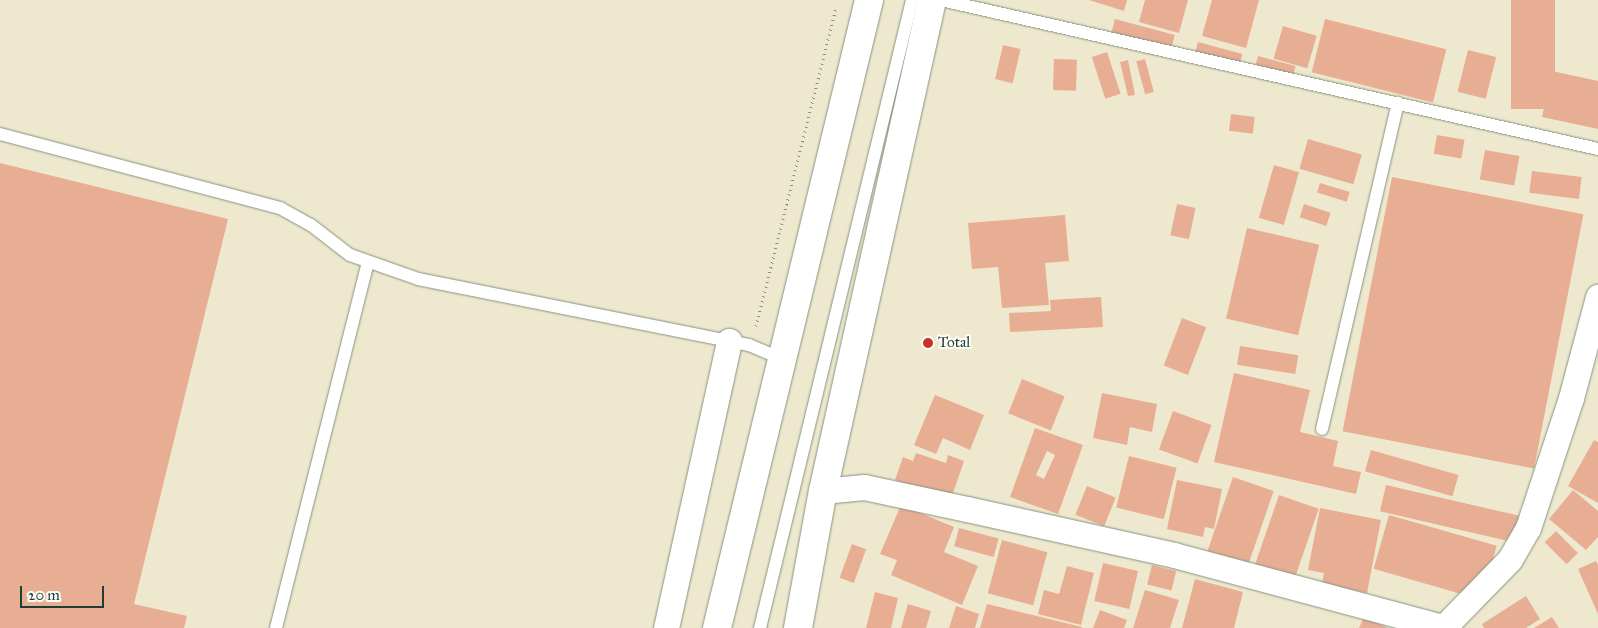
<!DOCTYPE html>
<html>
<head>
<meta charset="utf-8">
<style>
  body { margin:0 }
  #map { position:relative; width:1598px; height:628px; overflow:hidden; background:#eee9ce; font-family:"IM FELL Great Primer",serif }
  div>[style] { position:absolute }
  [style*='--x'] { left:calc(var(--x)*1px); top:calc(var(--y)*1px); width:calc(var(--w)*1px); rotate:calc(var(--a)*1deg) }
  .building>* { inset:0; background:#e8ae94; transform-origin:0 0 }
  .path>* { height:3px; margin-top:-1.5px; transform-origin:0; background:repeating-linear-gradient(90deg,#869381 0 1px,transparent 0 5px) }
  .roads { filter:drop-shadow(0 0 1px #869381) drop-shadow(0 0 1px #869381) }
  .service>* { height:12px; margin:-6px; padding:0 6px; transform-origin:6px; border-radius:6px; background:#fff }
  .minor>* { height:25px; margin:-12.5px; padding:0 12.5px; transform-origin:12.5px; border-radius:12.5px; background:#fff }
  .trunk>* { height:28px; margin:-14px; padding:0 14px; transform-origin:14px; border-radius:14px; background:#fff }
  .dots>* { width:14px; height:14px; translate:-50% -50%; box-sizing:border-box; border:2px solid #fdfcf7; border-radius:50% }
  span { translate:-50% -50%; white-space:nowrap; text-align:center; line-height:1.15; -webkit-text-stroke:4px #fdfcf7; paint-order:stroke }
  .poi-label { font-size:15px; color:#1f3d34 }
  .left { translate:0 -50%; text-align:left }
  .scale { position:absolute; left:20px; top:586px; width:84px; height:22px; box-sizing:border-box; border:2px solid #1f3d34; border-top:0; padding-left:6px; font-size:15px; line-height:18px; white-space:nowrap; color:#1f3d34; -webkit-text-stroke:4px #fdfcf7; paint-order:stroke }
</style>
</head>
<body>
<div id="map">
  <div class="building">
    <div style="clip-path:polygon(1089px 0,1127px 0,1124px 11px)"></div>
    <div style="clip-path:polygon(1145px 0,1188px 0,1179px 33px,1139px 22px)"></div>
    <div style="clip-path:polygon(1212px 0,1259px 0,1246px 48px,1202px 36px)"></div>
    <div style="left:1511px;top:0;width:44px;height:109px"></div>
    <div style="left:1115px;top:19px;width:62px;height:14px;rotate:15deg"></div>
    <div style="left:1325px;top:19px;width:125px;height:55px;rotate:14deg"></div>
    <div style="left:1283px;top:26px;width:35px;height:34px;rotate:16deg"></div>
    <div style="left:1198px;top:42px;width:46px;height:10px;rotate:15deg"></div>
    <div style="left:1003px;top:45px;width:18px;height:35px;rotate:13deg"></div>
    <div style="left:1468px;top:50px;width:29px;height:43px;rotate:14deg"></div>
    <div style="left:1107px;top:52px;width:44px;height:16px;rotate:72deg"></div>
    <div style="left:1258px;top:56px;width:39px;height:9px;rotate:15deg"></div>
    <div style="left:1054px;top:59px;width:23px;height:31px;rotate:2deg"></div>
    <div style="left:1145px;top:59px;width:34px;height:9px;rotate:75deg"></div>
    <div style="clip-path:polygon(1128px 60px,1135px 95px,1128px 96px,1120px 62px)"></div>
    <div style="clip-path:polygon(1552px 71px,1598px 81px,1598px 129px,1542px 117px)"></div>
    <div style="left:1231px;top:114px;width:24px;height:17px;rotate:7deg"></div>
    <div style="left:1437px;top:135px;width:28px;height:19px;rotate:10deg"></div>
    <div style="left:1308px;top:139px;width:56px;height:31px;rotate:16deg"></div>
    <div style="left:1485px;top:150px;width:35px;height:30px;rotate:10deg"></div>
    <div style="clip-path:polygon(0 163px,228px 219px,134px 604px,187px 616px,184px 628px,0 628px)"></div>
    <div style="left:1274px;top:165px;width:26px;height:55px;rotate:16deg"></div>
    <div style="left:1532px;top:171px;width:50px;height:22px;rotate:7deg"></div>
    <div style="left:1392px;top:177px;width:195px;height:259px;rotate:11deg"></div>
    <div style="left:1320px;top:183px;width:31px;height:10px;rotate:17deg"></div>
    <div style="left:1177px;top:204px;width:19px;height:32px;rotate:12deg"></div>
    <div style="left:1304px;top:204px;width:28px;height:14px;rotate:18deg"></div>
    <div style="clip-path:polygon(1065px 215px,1069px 261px,1045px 263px,1049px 305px,1002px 308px,998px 267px,972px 269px,968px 223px)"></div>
    <div style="left:1247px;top:228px;width:74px;height:93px;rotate:13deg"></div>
    <div style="clip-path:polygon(1101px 297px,1103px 327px,1010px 332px,1009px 313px,1051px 311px,1050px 300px)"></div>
    <div style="left:1182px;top:318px;width:26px;height:51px;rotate:21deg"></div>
    <div style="left:1240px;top:346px;width:59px;height:19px;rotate:9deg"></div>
    <div style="clip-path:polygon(1234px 373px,1310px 390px,1300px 432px,1338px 441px,1333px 466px,1361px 472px,1356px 494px,1214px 462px)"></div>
    <div style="left:1022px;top:379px;width:46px;height:37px;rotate:22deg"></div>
    <div style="clip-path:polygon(1102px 393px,1157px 404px,1152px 432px,1130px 427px,1127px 445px,1093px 438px)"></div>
    <div style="clip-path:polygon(935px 395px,984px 415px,970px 450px,943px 438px,936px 454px,914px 445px)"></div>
    <div style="left:1173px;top:411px;width:41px;height:41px;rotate:20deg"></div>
    <div style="clip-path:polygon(evenodd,1035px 428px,1083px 445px,1058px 514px,1010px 497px,1035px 428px,1047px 451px,1055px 455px,1044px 479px,1036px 475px,1047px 451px)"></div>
    <div style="clip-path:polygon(1594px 440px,1598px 442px,1598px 503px,1568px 486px)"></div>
    <div style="left:1371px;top:450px;width:91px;height:22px;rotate:16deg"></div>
    <div style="clip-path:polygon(916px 453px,946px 463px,948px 455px,964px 461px,951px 499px,895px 480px,903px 457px,913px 461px)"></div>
    <div style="left:1129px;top:456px;width:49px;height:53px;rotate:14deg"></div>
    <div style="left:1233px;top:477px;width:43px;height:78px;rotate:19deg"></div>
    <div style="clip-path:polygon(1177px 480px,1222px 489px,1214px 529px,1205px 527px,1203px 537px,1167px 529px)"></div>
    <div style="left:1386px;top:485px;width:137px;height:27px;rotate:13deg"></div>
    <div style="left:1087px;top:486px;width:31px;height:31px;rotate:22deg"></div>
    <div style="clip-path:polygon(1573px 490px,1598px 511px,1598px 537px,1586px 550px,1549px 519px)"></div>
    <div style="left:1279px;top:495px;width:42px;height:73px;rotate:19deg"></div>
    <div style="clip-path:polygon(901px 505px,954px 527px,944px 552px,978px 566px,962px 605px,891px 575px,897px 560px,880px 554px)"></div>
    <div style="clip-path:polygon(1320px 508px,1381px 520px,1367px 593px,1322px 584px,1324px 573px,1308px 570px)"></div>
    <div style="left:1389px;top:515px;width:112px;height:56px;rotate:16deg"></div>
    <div style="left:959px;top:528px;width:41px;height:19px;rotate:15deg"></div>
    <div style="left:1556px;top:531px;width:31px;height:16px;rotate:45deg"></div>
    <div style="left:1002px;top:540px;width:47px;height:55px;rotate:15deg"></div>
    <div style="left:852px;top:544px;width:15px;height:36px;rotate:20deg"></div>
    <div style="clip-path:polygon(1596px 561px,1598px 565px,1598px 614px,1578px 569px)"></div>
    <div style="left:1103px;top:563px;width:36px;height:39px;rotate:13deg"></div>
    <div style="left:1152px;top:565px;width:25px;height:20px;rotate:14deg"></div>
    <div style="clip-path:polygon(1067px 566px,1094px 573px,1081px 625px,1038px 614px,1044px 590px,1059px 594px)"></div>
    <div style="clip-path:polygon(1195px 579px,1243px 592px,1234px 628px,1182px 628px)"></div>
    <div style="clip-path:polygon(1145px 590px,1179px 600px,1170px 628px,1133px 628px)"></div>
    <div style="clip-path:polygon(875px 592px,898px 598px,891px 628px,866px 628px)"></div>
    <div style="clip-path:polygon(1526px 596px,1540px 619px,1526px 628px,1484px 628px,1482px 624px)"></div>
    <div style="clip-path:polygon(908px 604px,931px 611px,926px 628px,901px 628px)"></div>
    <div style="clip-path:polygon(987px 604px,1082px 627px,1082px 628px,980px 628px)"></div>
    <div style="clip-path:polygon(956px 606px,979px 614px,975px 628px,949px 628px)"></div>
    <div style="clip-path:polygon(1100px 610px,1127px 620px,1124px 628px,1093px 628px)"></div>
    <div style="clip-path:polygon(1364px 617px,1388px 628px,1359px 628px)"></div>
    <div style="clip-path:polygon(1552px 617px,1559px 628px,1534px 628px)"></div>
  </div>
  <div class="path">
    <div style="--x:756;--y:326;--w:329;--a:-75.9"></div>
  </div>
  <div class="roads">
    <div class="service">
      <div style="--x:941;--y:0;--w:674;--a:12.78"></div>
      <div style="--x:0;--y:134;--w:290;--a:14.8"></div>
      <div style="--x:280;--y:208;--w:35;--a:29"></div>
      <div style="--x:311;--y:225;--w:49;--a:37.6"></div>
      <div style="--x:350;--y:255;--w:72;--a:19.4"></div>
      <div style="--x:418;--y:279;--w:338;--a:11.3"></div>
      <div style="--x:749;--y:345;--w:38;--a:23"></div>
      <div style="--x:1322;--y:429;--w:335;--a:-76.9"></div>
      <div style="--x:276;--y:628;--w:376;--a:-75.9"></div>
      <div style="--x:760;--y:628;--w:646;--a:-76.39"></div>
    </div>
    <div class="minor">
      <div style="--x:823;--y:491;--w:41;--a:-5.6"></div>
      <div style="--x:864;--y:487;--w:105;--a:12.1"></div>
      <div style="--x:967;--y:509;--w:212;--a:12.5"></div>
      <div style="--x:1174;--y:555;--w:278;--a:15"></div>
      <div style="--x:666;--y:628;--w:294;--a:-77.6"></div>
      <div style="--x:1443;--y:628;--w:96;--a:-45.8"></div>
      <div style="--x:1510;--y:559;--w:36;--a:-60"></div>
      <div style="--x:1528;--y:528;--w:137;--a:-71.7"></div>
      <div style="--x:1571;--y:398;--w:105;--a:-75"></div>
    </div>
    <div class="trunk">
      <div style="--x:717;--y:628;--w:646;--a:-76.39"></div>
      <div style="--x:798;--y:628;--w:139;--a:-79.7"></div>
      <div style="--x:823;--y:491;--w:503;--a:-77.48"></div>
    </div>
  </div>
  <div class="dots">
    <div style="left:928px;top:343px;background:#c8321e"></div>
  </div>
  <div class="poi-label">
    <span class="left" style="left:938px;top:343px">Total</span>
  </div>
  <div class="scale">20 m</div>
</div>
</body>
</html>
